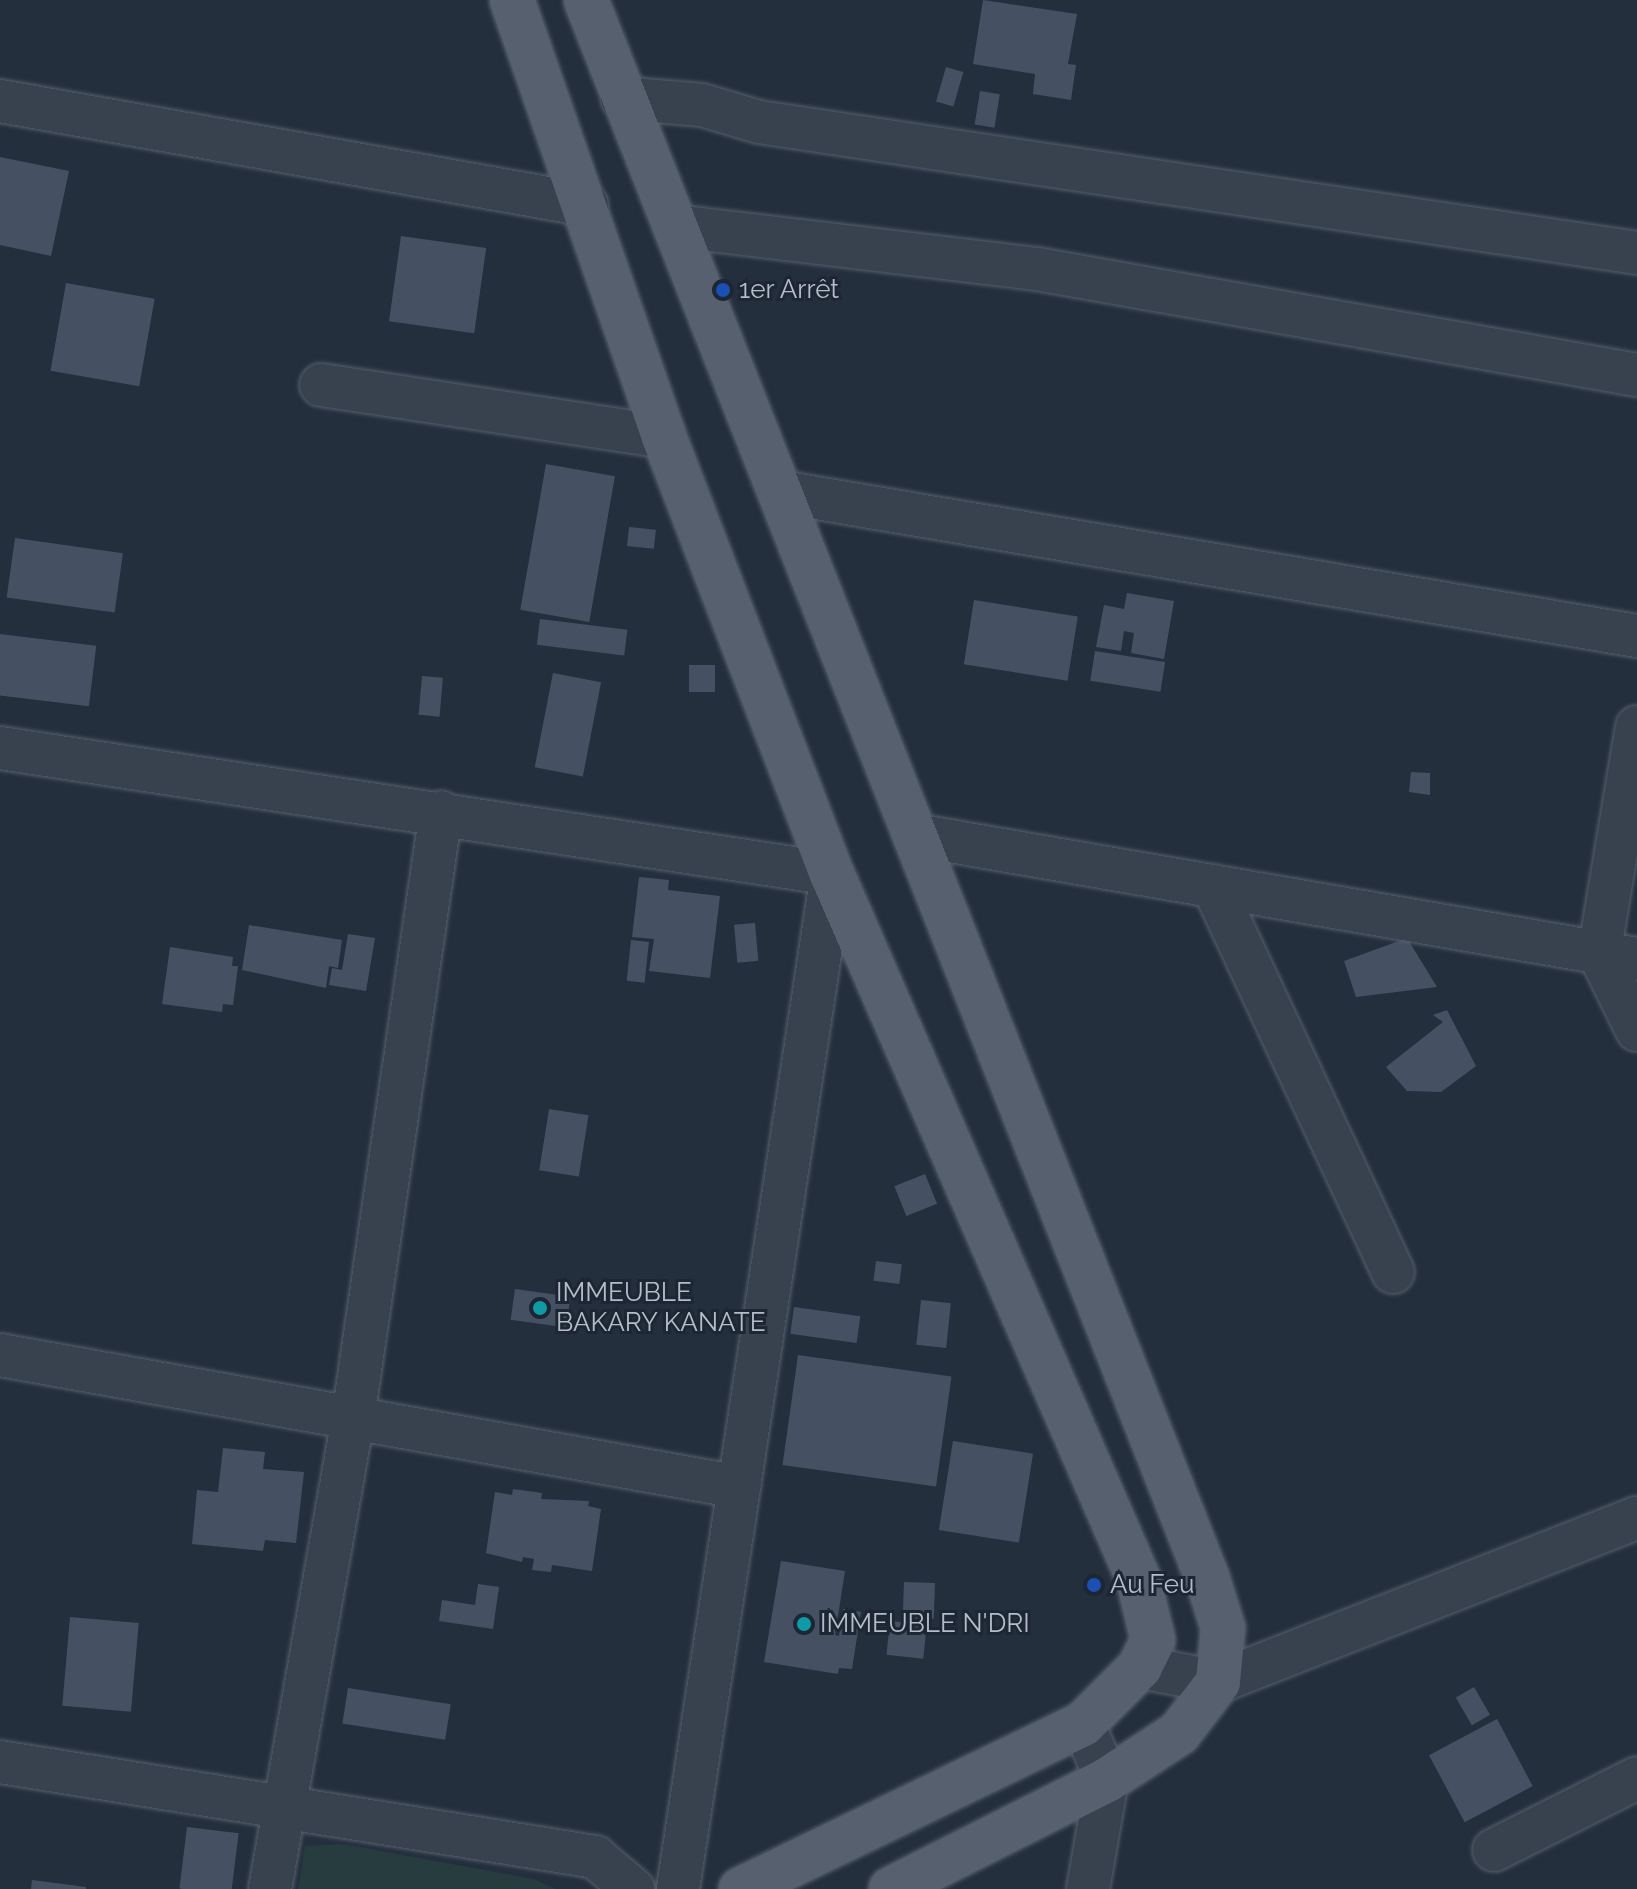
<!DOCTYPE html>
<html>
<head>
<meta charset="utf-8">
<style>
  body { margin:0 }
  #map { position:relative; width:1637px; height:1889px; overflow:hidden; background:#242f3e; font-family:Raleway,sans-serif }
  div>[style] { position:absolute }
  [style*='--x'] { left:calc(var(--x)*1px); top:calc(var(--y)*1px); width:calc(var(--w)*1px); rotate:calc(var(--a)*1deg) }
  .green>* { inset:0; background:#263c3f }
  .building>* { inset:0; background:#455162; transform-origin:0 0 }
  .roads { filter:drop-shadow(0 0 2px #565f6c) drop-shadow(0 0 2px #565f6c) }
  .minor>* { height:42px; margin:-21px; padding:0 21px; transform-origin:21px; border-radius:21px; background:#38414e }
  .major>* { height:44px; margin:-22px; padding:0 22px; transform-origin:22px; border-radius:22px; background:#56606e }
  .dots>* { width:22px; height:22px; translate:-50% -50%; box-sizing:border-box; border:4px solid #1d2633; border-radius:50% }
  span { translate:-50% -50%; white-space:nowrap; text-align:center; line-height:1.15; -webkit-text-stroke:6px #1d2633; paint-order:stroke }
  .poi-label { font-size:26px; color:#b4bcc9 }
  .left { translate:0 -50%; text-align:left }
</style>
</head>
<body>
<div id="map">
  <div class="green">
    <div style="clip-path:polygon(344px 1844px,533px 1879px,556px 1889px,298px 1889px,305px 1846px)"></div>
  </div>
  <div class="building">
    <div style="clip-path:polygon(983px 0,1077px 14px,1068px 64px,1076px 65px,1071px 100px,1033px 94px,1035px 74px,973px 64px)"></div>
    <div style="left:946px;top:67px;width:18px;height:36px;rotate:16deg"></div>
    <div style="left:980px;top:91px;width:20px;height:34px;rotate:9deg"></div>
    <div style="clip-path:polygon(0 157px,69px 171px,51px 256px,0 245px)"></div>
    <div style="left:401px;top:236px;width:86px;height:86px;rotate:8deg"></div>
    <div style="left:66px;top:283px;width:90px;height:89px;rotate:10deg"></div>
    <div style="left:546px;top:464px;width:70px;height:148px;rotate:10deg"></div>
    <div style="left:629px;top:527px;width:27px;height:19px;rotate:6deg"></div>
    <div style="left:15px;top:538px;width:109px;height:60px;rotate:8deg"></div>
    <div style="clip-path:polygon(1127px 593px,1174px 601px,1164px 659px,1131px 653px,1134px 633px,1124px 631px,1121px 651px,1096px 647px,1104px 605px,1124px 609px)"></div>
    <div style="left:974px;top:600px;width:105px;height:65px;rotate:9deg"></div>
    <div style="left:540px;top:619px;width:88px;height:26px;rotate:7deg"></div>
    <div style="left:0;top:634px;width:97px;height:61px;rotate:7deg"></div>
    <div style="left:1095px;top:651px;width:71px;height:30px;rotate:9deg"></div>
    <div style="left:689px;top:665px;width:26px;height:27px"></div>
    <div style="left:553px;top:673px;width:49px;height:96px;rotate:11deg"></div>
    <div style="left:422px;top:676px;width:21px;height:39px;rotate:5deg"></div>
    <div style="clip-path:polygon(1411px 772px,1430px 773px,1430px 795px,1409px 792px)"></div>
    <div style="clip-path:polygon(639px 877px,669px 880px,668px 890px,720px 896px,710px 978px,649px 971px,654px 939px,632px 937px)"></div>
    <div style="left:755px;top:923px;width:38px;height:21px;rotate:85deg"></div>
    <div style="clip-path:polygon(249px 925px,342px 940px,338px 968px,329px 966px,326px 988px,242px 970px)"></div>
    <div style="clip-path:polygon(348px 934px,375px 938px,366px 991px,329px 985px,332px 968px,342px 970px)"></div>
    <div style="clip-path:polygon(1407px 938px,1437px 987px,1356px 997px,1344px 961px)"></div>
    <div style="left:631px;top:940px;width:18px;height:41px;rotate:6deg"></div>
    <div style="clip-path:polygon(170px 947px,233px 957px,232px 966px,238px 966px,233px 1005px,223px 1004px,222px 1012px,162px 1004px)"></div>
    <div style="clip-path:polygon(1447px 1010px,1476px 1066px,1441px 1092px,1407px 1091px,1386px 1067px,1443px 1022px,1433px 1015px)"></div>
    <div style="left:549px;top:1109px;width:40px;height:62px;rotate:9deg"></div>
    <div style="left:925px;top:1174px;width:32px;height:33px;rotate:68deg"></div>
    <div style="left:876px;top:1261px;width:26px;height:20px;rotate:7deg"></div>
    <div style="left:515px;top:1289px;width:56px;height:31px;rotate:8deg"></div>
    <div style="left:921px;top:1300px;width:30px;height:45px;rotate:6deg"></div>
    <div style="left:794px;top:1307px;width:67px;height:27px;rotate:8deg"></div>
    <div style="left:798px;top:1355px;width:155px;height:111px;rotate:8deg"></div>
    <div style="left:953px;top:1441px;width:81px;height:90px;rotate:9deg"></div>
    <div style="clip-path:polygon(223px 1448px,265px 1452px,263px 1469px,304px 1472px,296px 1543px,265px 1540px,263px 1551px,192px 1544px,197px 1490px,218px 1492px)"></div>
    <div style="clip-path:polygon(513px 1489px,542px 1493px,541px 1499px,589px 1501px,588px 1506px,601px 1509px,592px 1571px,552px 1565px,551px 1572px,532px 1570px,534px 1559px,523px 1557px,522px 1562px,486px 1553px,495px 1492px,512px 1495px)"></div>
    <div style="clip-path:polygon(781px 1561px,845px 1571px,835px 1635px,839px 1636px,843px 1609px,861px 1612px,852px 1669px,839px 1668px,838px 1674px,764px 1662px)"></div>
    <div style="left:904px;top:1582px;width:31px;height:36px;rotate:2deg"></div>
    <div style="clip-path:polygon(478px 1584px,499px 1587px,493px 1629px,439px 1621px,442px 1600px,475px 1605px)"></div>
    <div style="left:70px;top:1617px;width:69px;height:89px;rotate:5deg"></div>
    <div style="left:890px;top:1621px;width:37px;height:34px;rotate:6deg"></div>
    <div style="left:1474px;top:1687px;width:32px;height:21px;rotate:60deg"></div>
    <div style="left:348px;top:1688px;width:104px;height:36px;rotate:9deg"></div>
    <div style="left:1497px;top:1719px;width:76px;height:77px;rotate:62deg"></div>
    <div style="left:187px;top:1827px;width:52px;height:62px;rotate:7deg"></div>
    <div style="clip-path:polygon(32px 1880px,86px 1887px,86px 1889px,31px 1889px)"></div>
  </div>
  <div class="roads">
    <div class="minor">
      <div style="--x:622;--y:98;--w:80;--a:5"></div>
      <div style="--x:702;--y:105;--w:59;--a:16.6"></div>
      <div style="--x:759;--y:122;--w:888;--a:8.49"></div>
      <div style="--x:0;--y:101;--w:596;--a:10.05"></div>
      <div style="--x:676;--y:226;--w:364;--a:6.8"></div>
      <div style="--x:1037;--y:269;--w:609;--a:10.02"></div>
      <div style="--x:321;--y:385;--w:347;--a:8.6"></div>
      <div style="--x:781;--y:492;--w:868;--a:9.55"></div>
      <div style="--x:1637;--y:727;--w:229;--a:99.5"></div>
      <div style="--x:1599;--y:953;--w:86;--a:63.7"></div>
      <div style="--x:0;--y:748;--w:841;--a:8.61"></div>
      <div style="--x:832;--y:874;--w:1027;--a:98.63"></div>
      <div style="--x:915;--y:835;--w:733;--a:9.75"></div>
      <div style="--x:1213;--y:886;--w:426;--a:65"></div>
      <div style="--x:0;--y:1355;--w:751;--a:10.13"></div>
      <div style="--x:1140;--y:1667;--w:79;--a:10.9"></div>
      <div style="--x:1218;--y:1682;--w:450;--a:-21.4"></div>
      <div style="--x:1083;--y:1724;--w:61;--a:66.8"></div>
      <div style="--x:1107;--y:1780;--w:111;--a:99.9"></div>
      <div style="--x:0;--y:1762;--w:603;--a:9.07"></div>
      <div style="--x:595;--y:1857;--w:50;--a:40.1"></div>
      <div style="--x:1494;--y:1850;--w:160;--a:-26.7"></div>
      <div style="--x:270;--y:1889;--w:478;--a:-80"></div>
      <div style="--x:353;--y:1418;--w:612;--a:-81.74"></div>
    </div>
    <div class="major">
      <div style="--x:512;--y:0;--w:463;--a:70.8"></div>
      <div style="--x:664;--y:437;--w:468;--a:69"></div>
      <div style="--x:832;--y:874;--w:768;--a:66.51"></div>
      <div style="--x:1138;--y:1578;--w:64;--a:76.4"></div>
      <div style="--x:1153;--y:1640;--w:30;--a:116"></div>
      <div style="--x:1140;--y:1667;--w:81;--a:135"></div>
      <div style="--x:1083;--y:1724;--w:380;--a:154.2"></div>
      <div style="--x:586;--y:0;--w:1695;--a:68.51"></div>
      <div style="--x:1207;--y:1577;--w:53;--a:72.6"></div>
      <div style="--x:1223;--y:1628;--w:54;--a:95.3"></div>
      <div style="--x:1218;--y:1682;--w:64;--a:127.4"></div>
      <div style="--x:1179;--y:1733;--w:86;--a:146.9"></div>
      <div style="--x:1107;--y:1780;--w:242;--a:153.2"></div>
    </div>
  </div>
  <div class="dots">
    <div style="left:723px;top:290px;background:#1a4fb4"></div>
    <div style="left:540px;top:1308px;background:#0f9aa8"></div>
    <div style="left:1094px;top:1585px;background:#1a4fb4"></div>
    <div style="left:804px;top:1624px;background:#0f9aa8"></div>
  </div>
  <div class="poi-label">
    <span class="left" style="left:739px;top:290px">1er Arrêt</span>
    <span class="left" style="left:556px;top:1308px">IMMEUBLE<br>BAKARY KANATE</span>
    <span class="left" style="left:1110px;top:1585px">Au Feu</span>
    <span class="left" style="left:820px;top:1624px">IMMEUBLE N'DRI</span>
  </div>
</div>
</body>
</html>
